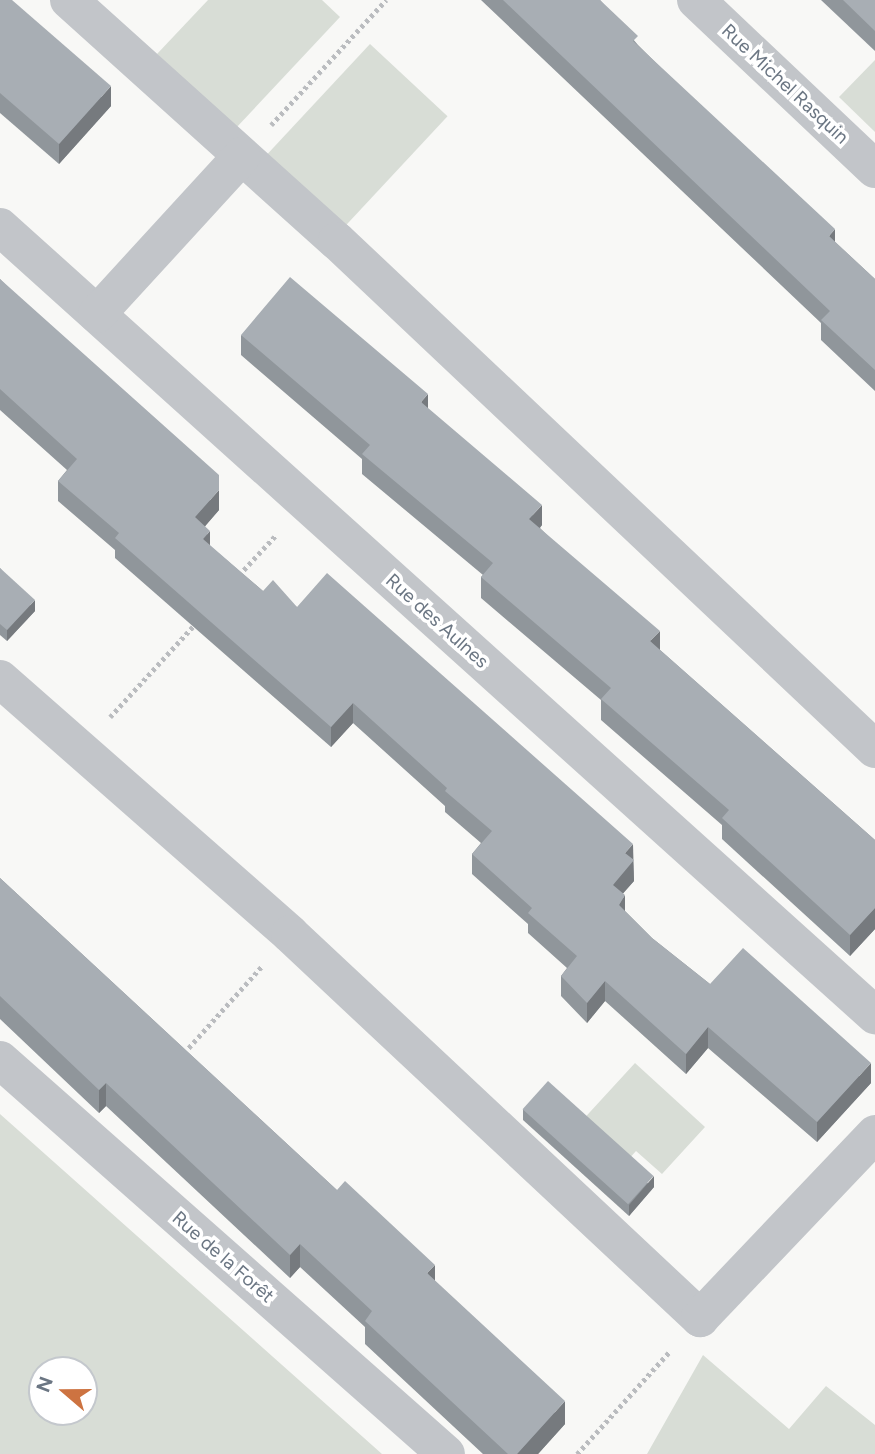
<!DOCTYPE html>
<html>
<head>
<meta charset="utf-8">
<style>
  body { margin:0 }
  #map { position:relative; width:875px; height:1454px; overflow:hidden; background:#f8f8f6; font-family:Figtree,sans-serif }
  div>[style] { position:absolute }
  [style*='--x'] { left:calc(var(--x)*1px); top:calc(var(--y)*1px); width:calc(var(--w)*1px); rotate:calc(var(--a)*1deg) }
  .green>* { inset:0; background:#d8ddd6; transform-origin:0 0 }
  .path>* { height:4.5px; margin-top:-2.25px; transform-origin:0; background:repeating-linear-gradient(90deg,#babcbf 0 3.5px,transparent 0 7px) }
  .minor>* { height:38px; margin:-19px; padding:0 19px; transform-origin:19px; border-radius:19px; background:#c2c5c9 }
  .wall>* { inset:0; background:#90969b }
  .shaded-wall>* { inset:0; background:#767a7e }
  .building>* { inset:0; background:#a8aeb4; transform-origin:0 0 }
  span { translate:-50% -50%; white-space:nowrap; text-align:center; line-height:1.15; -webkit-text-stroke:7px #fff; paint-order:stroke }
  .street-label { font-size:19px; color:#6b7683 }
  .north { position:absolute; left:28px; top:1356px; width:70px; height:70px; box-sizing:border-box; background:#fff; border:2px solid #c4c8cd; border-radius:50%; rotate:290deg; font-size:19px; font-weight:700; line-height:28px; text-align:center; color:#6b7683 }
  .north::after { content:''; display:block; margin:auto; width:24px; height:32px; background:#cd7341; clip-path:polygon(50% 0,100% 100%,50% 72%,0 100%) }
</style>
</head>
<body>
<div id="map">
  <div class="green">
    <div style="clip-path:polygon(208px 0,322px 0,340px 17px,236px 128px,157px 54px)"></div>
    <div style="left:370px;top:44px;width:106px;height:152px;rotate:43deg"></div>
    <div style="clip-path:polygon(875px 60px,875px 132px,839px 97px)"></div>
    <div style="clip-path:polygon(635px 1063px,705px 1127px,662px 1174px,636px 1151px,601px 1190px,556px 1149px)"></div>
    <div style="clip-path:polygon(evenodd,0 1114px,382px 1454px,0 1454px,0 1114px,42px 1370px,84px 1370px,84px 1412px,42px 1412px,42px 1370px)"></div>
    <div style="clip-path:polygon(703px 1355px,789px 1429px,826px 1386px,875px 1425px,875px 1454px,647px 1454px)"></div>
  </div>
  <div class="path">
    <div style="--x:271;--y:125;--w:170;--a:-47.4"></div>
    <div style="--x:239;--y:575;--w:54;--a:-47.2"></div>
    <div style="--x:110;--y:717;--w:129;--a:-47.5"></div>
    <div style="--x:184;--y:1053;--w:117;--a:-48.1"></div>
    <div style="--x:577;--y:1454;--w:139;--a:-47.9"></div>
  </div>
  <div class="minor">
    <div style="--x:69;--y:0;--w:360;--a:42"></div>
    <div style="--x:337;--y:241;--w:740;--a:43.36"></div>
    <div style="--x:696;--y:0;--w:246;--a:43.4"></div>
    <div style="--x:0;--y:227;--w:1178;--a:42.01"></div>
    <div style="--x:97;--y:314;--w:214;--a:-47.5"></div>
    <div style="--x:0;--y:679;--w:386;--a:41.3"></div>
    <div style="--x:290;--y:934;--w:562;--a:43.12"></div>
    <div style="--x:700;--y:1318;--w:254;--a:-46.4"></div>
    <div style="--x:0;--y:1060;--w:595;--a:41.46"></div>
  </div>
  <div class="wall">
    <div style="clip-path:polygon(0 0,111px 106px,59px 164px,0 113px)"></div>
    <div style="clip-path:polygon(481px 0,600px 0,638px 45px,835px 242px,875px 279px,875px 391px,821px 340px,821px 323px)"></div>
    <div style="clip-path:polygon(821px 0,875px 0,875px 51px)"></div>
    <div style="clip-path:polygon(0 279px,219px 510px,205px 526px,210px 546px,263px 591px,297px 607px,633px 860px,634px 881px,623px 893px,625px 911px,652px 938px,710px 984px,871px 1083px,817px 1142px,708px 1048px,686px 1074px,605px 1001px,587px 1023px,561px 996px,561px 976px,567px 968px,528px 933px,528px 924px,472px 874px,472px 854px,481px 843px,445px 812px,445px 806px,353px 723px,331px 747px,115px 558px,115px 550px,58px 501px,58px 481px,67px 470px,0 410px)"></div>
    <div style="clip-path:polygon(241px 335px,428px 409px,542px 525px,540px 528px,660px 650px,875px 840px,875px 929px,850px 956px,722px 839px,722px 825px,601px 720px,601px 700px,481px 598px,481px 577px,483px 575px,362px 474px,362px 459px,241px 355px)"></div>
    <div style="clip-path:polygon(0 568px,35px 611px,7px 641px,0 635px)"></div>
    <div style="clip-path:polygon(0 878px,435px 1281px,565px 1424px,538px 1454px,483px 1454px,365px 1344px,365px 1327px,300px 1267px,290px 1278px,106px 1106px,99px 1113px,0 1019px)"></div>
    <div style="clip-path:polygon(523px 1109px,654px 1187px,629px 1216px,523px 1120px)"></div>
  </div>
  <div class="shaded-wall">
    <div style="clip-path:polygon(111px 86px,111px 106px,59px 164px,59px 144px)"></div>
    <div style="clip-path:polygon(835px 229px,835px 249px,829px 236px)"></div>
    <div style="clip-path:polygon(428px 394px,428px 415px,421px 402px)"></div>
    <div style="clip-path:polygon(219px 490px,219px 510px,195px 538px,195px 517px)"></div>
    <div style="clip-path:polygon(542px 505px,542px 525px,529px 540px,529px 519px)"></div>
    <div style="clip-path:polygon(210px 531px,210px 551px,203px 539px)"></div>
    <div style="clip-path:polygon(35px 600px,35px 611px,7px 641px,7px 630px)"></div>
    <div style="clip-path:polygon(660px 631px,660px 652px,650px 641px)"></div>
    <div style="clip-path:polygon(353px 703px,353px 723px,331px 747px,331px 727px)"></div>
    <div style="clip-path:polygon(633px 844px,634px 881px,613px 905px,613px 885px,625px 853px)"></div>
    <div style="clip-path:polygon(625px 895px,625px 916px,619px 905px)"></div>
    <div style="clip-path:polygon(875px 908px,875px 929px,850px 956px,850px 935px)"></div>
    <div style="clip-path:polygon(605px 981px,605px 1001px,587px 1023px,587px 1003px)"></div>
    <div style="clip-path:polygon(708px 1027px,708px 1048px,686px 1074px,686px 1054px)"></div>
    <div style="clip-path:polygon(871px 1063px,871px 1083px,817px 1142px,817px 1122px)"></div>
    <div style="clip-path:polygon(106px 1083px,106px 1106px,99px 1113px,99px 1090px)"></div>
    <div style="clip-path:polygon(654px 1176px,654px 1187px,629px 1216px,629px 1205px)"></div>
    <div style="clip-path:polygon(300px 1244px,300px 1267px,290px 1278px,290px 1255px)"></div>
    <div style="clip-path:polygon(435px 1265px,435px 1288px,427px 1273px)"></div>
    <div style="clip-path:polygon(565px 1401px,565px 1424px,538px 1454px,517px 1454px)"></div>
  </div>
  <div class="building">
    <div style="clip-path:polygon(0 0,12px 0,111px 86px,59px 144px,0 93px)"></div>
    <div style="clip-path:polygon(503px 0,600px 0,638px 36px,633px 41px,835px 229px,829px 236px,875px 279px,875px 370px,821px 320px,830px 311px)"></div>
    <div style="clip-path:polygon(843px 0,875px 0,875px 31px)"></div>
    <div style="clip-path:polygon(290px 277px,428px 394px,421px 402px,542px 505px,529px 519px,660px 631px,650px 641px,875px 840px,875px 908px,850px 935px,722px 818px,729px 810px,601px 699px,611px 688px,481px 577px,493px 563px,362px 454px,370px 445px,241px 335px)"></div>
    <div style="clip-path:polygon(0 279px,219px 475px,219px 490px,195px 517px,210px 531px,203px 539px,263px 591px,273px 580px,297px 607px,327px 573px,633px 844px,625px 853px,634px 860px,613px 885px,625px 895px,619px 905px,652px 938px,710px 984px,743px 948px,871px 1063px,817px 1122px,708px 1027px,686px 1054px,605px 981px,587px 1003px,561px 976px,577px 956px,528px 913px,532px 908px,472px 854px,492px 831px,445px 791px,447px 788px,353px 703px,331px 727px,115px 538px,119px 533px,58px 481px,77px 459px,0 389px)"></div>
    <div style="clip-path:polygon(0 568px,35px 600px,7px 630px,0 624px)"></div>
    <div style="clip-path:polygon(0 878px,337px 1190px,345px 1181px,435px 1265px,427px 1273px,565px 1401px,517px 1454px,508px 1454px,365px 1321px,372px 1311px,300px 1244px,290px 1255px,106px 1083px,99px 1090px,0 996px)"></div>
    <div style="left:548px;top:1081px;width:142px;height:38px;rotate:42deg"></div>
  </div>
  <div class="street-label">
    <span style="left:785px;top:84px;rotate:43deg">Rue Michel Rasquin</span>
    <span style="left:437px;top:621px;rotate:42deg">Rue des Aulnes</span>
    <span style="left:223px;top:1257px;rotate:41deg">Rue de la Forêt</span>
  </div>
  <div class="north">N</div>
</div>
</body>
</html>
